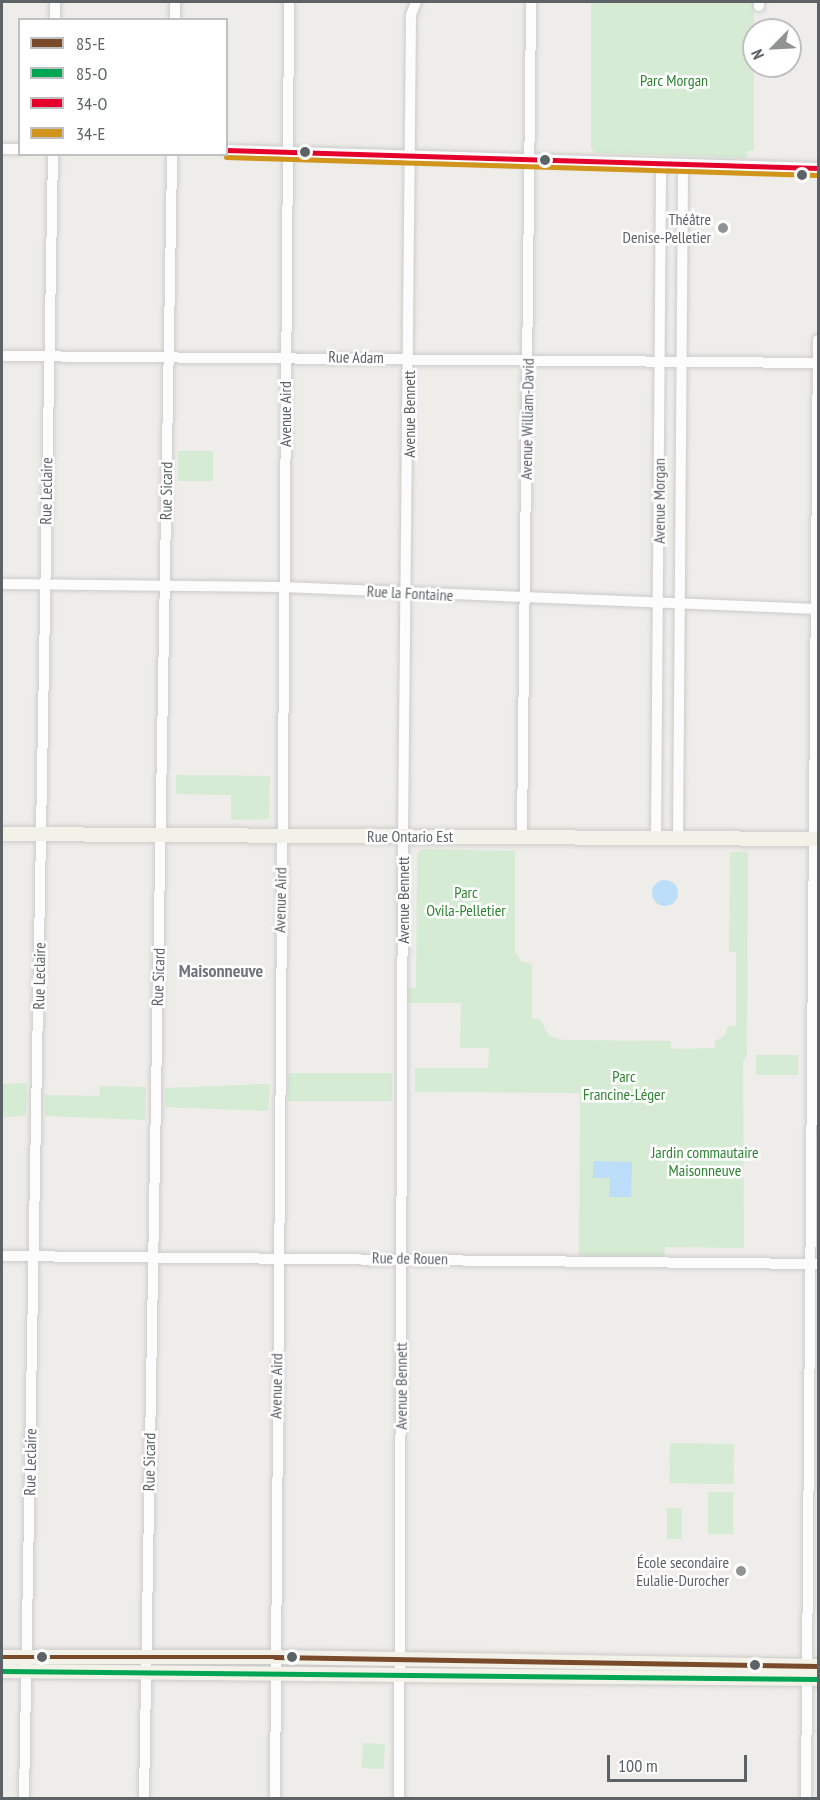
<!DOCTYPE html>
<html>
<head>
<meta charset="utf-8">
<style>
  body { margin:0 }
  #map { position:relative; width:820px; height:1800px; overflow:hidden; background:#eeede9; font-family:"PT Sans Narrow",sans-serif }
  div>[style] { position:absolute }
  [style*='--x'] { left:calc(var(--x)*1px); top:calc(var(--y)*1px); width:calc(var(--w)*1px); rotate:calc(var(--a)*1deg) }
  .green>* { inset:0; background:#d5ebd3; transform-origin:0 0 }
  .water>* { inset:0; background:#bddef8 }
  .round { border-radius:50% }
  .roads { filter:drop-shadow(0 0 2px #cbcbcb) drop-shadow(0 0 2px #cbcbcb) }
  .minor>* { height:10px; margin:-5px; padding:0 5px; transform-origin:5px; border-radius:5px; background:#fcfcfc }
  .major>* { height:14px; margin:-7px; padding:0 7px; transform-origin:7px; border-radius:7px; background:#f3f2e9 }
  .bus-1>* { height:4.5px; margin:-2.25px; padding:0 2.25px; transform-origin:2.25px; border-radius:2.25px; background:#7a4b2a }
  .bus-2>* { height:4.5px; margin:-2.25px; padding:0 2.25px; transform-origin:2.25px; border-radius:2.25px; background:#00a651 }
  .bus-3>* { height:4.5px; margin:-2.25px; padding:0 2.25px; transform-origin:2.25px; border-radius:2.25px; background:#e4002b }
  .bus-4>* { height:4.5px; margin:-2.25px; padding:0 2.25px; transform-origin:2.25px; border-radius:2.25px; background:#d0951a }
  .dots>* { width:16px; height:16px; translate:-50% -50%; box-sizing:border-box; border:3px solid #fff; border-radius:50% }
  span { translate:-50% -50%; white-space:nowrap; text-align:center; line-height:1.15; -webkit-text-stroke:5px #fff; paint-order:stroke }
  .park-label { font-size:16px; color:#2f8433 }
  .poi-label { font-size:16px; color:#5d6267 }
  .right { translate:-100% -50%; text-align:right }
  .street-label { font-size:16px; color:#5d6267 }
  .neighbourhood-label { font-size:18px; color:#6e7479; font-weight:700 }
  .frame { position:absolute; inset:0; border:3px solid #5d6267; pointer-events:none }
  .legend { position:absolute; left:18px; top:18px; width:210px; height:138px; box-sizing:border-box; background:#fff; border:2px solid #bec0c2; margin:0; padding:8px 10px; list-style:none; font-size:18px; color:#5d6267 }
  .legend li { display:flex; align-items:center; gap:12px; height:30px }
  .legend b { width:30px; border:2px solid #bec0c2 }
  .north { position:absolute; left:742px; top:18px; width:60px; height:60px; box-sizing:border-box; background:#fff; border:2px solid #bec0c2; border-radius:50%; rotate:246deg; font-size:16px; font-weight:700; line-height:24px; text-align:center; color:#5d6267 }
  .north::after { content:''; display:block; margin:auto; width:21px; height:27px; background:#909394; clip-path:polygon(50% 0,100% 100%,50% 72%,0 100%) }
  .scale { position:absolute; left:607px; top:1755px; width:140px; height:27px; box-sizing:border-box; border:3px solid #5d6267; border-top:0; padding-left:8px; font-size:18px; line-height:21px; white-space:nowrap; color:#5d6267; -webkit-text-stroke:4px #fff; paint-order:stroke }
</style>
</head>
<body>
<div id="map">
  <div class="green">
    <div style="clip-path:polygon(591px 2px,754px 2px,754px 150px,747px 151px,747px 158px,595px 153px,591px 148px)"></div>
    <div style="left:178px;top:451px;width:35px;height:30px"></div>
    <div style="clip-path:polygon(176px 775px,270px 776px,269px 819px,231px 820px,231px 795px,176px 794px)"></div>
    <div style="clip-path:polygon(423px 849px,515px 851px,515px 952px,521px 961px,532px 964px,532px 1019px,540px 1019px,549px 1036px,563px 1040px,671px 1041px,671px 1049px,715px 1048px,715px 1041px,724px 1036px,728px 1026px,736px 1026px,736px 952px,729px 952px,730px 852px,748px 852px,747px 1055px,743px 1061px,744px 1248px,665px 1247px,664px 1262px,579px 1260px,580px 1093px,415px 1092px,415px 1068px,488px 1068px,489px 1048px,460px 1048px,461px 1003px,402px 1003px,402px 988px,416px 988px,417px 853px)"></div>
    <div style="left:756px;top:1055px;width:42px;height:20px"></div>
    <div style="left:392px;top:1073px;width:28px;height:104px;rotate:90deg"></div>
    <div style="clip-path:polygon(27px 1083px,26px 1115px,2px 1118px,2px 1084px)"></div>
    <div style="clip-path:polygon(270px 1084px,268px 1111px,165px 1107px,165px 1088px)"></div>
    <div style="clip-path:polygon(100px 1086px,146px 1087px,145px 1120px,45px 1116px,45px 1095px,99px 1096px)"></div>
    <div style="left:670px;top:1443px;width:64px;height:40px;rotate:1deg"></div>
    <div style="left:708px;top:1492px;width:25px;height:42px"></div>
    <div style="left:667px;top:1508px;width:15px;height:31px"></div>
    <div style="left:363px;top:1743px;width:22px;height:25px;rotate:3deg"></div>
  </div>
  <div class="water">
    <div class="round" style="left:652px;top:880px;width:26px;height:26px"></div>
    <div style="clip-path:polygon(593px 1161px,632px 1162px,631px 1197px,609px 1197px,610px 1178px,593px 1178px)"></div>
  </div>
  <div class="roads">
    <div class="minor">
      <div style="--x:55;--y:2;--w:18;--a:90"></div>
      <div style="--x:759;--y:6;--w:4;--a:-90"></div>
      <div style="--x:175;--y:20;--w:18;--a:-90"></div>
      <div style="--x:2;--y:149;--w:18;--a:0"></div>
      <div style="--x:226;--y:150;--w:592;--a:1.74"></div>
      <div style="--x:2;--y:356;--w:816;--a:0.49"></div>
      <div style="--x:2;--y:584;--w:281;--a:0.6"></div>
      <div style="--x:283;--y:587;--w:535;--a:2.35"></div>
      <div style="--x:522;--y:837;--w:835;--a:-89.38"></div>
      <div style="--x:656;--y:838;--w:673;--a:-89.57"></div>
      <div style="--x:678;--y:838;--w:673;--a:-89.57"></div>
      <div style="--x:2;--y:1256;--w:816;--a:0.56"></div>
      <div style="--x:24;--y:1798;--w:1644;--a:-88.99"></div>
      <div style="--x:144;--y:1798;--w:1644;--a:-89.02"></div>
      <div style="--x:275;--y:1798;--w:1796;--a:-89.55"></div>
      <div style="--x:399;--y:1798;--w:961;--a:-89.76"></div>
      <div style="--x:403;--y:837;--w:822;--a:-89.44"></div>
      <div style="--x:411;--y:15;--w:14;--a:-69"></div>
      <div style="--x:806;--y:1798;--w:1458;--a:-89.53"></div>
    </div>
    <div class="major">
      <div style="--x:2;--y:834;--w:816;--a:0.35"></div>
      <div style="--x:2;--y:1657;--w:273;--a:0"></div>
      <div style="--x:275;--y:1657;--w:543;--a:0.95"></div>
      <div style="--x:2;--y:1671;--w:816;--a:0.56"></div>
    </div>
  </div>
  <div class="bus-1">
    <div style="--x:2;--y:1657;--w:273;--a:0"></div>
    <div style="--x:275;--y:1657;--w:543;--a:0.95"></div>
  </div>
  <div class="bus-2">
    <div style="--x:2;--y:1671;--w:816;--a:0.56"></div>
  </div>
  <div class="bus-3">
    <div style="--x:226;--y:150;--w:592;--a:1.74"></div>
  </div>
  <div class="bus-4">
    <div style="--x:226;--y:157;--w:592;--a:1.74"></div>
  </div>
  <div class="dots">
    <div style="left:305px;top:152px;background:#5d6267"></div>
    <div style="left:545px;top:160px;background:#5d6267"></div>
    <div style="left:802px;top:175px;background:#5d6267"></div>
    <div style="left:723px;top:228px;background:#909394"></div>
    <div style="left:741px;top:1571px;background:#909394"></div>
    <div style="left:42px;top:1657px;background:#5d6267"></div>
    <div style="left:292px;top:1657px;background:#5d6267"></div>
    <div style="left:755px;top:1665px;background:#5d6267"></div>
  </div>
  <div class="park-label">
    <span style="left:674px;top:80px">Parc Morgan</span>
    <span style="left:466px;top:901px">Parc<br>Ovila-Pelletier</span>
    <span style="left:624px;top:1085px">Parc<br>Francine-Léger</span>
    <span style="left:705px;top:1161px">Jardin commautaire<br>Maisonneuve</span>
  </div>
  <div class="poi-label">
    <span class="right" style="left:711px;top:228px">Théâtre<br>Denise-Pelletier</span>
    <span class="right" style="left:729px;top:1571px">École secondaire<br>Eulalie-Durocher</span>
  </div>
  <div class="street-label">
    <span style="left:356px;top:357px;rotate:1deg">Rue Adam</span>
    <span style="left:285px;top:414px;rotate:-90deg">Avenue Aird</span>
    <span style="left:409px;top:414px;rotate:-90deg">Avenue Bennett</span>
    <span style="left:527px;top:419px;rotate:-89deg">Avenue William-David</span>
    <span style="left:46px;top:491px;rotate:-89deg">Rue Leclaire</span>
    <span style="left:166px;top:491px;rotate:-89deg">Rue Sicard</span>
    <span style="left:659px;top:501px;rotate:-90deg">Avenue Morgan</span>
    <span style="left:410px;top:593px;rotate:3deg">Rue la Fontaine</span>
    <span style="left:410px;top:836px">Rue Ontario Est</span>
    <span style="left:280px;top:900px;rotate:-89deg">Avenue Aird</span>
    <span style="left:403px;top:900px;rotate:-90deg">Avenue Bennett</span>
    <span style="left:39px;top:976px;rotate:-89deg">Rue Leclaire</span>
    <span style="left:158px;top:977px;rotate:-88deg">Rue Sicard</span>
    <span style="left:410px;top:1258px;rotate:1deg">Rue de Rouen</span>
    <span style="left:276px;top:1386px;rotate:-89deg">Avenue Aird</span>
    <span style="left:401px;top:1386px;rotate:-90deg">Avenue Bennett</span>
    <span style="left:30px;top:1462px;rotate:-89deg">Rue Leclaire</span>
    <span style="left:149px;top:1462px;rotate:-89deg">Rue Sicard</span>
  </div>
  <div class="neighbourhood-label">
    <span style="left:221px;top:971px">Maisonneuve</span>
  </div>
  <div class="frame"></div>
  <ul class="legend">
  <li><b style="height:8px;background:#7a4b2a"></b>85-E</li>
  <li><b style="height:8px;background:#00a651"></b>85-O</li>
  <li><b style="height:8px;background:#e4002b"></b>34-O</li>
  <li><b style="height:8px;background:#d0951a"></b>34-E</li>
  </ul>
  <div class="north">N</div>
  <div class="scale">100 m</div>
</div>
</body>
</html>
